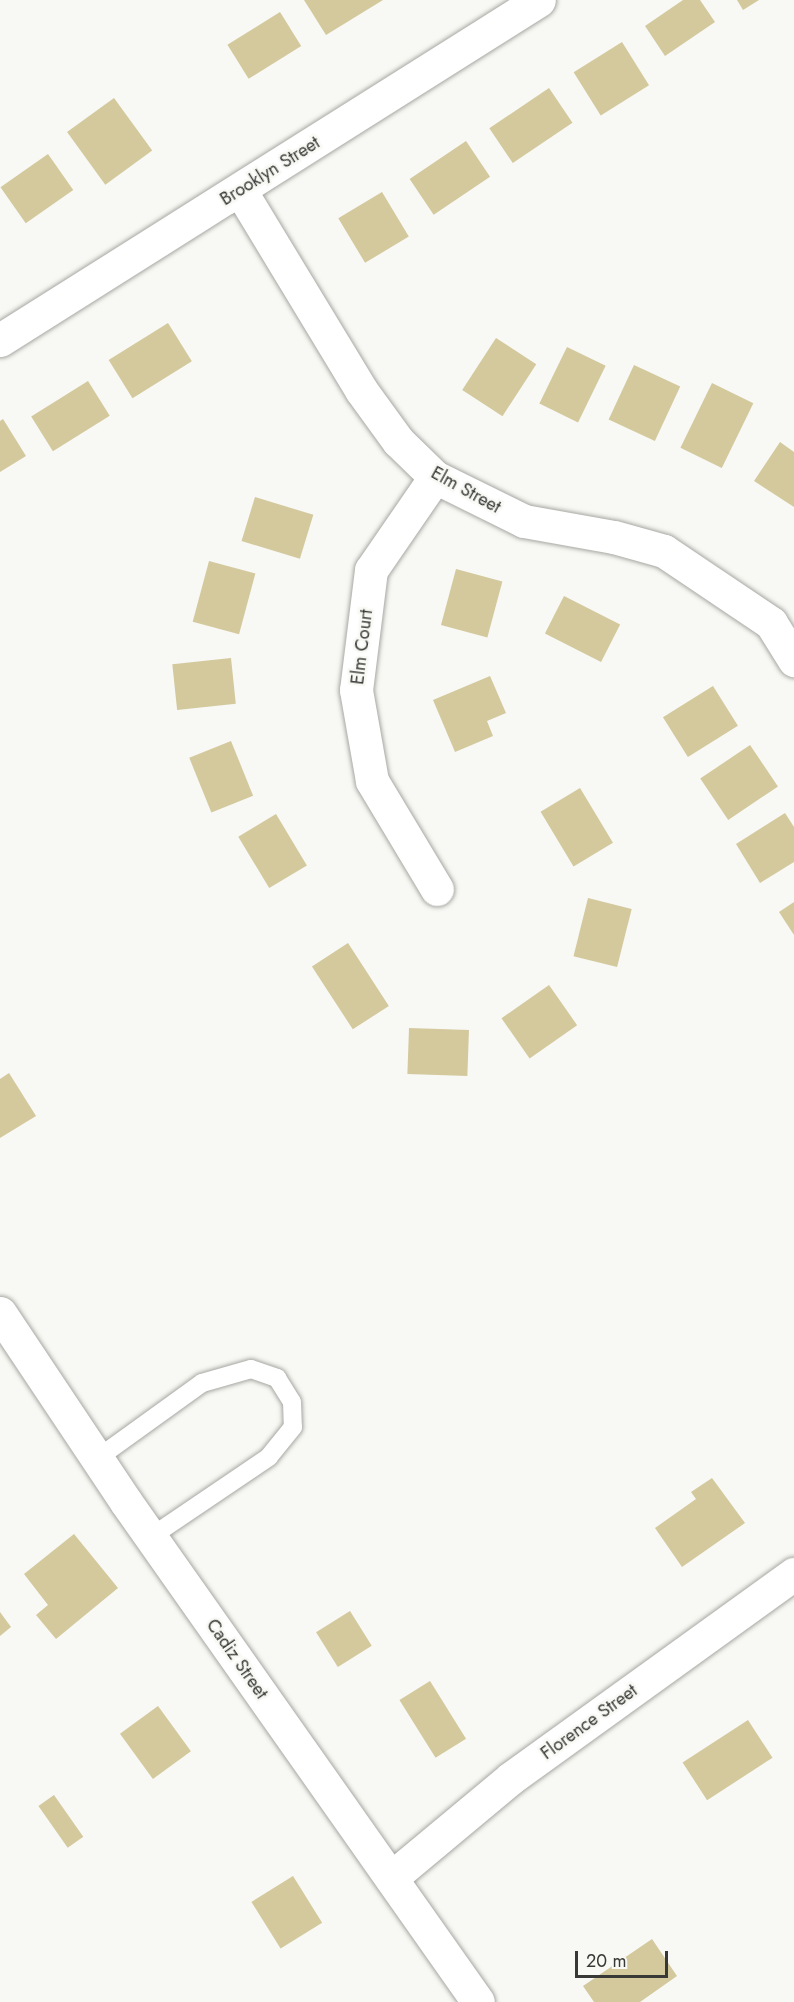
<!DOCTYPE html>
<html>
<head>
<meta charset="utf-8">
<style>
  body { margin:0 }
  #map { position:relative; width:794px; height:2002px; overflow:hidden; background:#f8f8f4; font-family:Jost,sans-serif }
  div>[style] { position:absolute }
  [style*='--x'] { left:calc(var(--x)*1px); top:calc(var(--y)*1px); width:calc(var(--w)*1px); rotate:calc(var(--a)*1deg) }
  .building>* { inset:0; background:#d3c99d; transform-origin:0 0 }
  .roads { filter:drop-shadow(0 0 2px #a7a7a3) drop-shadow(0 0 2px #a7a7a3) }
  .service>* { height:18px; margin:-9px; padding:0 9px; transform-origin:9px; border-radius:9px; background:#fff }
  .minor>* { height:33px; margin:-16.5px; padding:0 16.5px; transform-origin:16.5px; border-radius:16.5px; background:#fff }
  span { translate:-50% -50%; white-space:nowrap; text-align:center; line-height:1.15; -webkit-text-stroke:5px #f8f8f4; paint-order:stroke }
  .street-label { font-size:18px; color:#383836 }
  .scale { position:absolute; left:575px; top:1951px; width:93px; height:27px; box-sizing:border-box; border:3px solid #383836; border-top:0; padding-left:8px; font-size:18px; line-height:21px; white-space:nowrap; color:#383836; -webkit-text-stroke:4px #f8f8f4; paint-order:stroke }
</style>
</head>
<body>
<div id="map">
  <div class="building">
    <div style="clip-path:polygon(304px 0,383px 0,326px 35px)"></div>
    <div style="clip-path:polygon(683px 0,700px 0,715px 22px,665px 56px,645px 26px)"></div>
    <div style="clip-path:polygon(737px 0,759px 0,743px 10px)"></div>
    <div style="left:280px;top:12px;width:40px;height:62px;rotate:58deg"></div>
    <div style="left:622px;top:42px;width:51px;height:57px;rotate:58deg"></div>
    <div style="left:549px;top:88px;width:42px;height:72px;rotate:56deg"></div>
    <div style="left:114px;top:98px;width:65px;height:58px;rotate:54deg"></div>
    <div style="left:466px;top:141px;width:43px;height:68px;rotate:56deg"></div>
    <div style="left:48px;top:154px;width:44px;height:58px;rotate:55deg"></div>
    <div style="left:382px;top:192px;width:52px;height:51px;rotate:59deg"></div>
    <div style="left:168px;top:323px;width:45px;height:70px;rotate:58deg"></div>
    <div style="left:496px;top:338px;width:48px;height:62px;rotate:33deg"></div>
    <div style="left:567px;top:347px;width:43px;height:63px;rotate:26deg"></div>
    <div style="left:634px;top:365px;width:51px;height:60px;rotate:25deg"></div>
    <div style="left:88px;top:381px;width:41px;height:67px;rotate:58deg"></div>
    <div style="left:712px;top:383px;width:46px;height:72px;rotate:26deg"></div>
    <div style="clip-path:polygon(3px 419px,26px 456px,0 472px,0 421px)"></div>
    <div style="clip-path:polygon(780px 442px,794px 452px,794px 507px,754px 481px)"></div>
    <div style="left:255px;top:497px;width:61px;height:46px;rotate:17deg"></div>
    <div style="left:209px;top:561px;width:48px;height:63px;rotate:15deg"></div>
    <div style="left:456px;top:569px;width:48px;height:58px;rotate:15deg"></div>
    <div style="left:564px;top:596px;width:63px;height:42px;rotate:27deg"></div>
    <div style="left:231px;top:658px;width:46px;height:59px;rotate:84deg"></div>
    <div style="clip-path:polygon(490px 676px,506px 713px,487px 721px,493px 736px,455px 752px,433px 700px)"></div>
    <div style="left:713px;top:686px;width:47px;height:59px;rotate:58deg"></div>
    <div style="left:231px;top:741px;width:59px;height:45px;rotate:68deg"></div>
    <div style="left:750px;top:745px;width:50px;height:60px;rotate:56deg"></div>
    <div style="left:580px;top:788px;width:64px;height:46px;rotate:59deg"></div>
    <div style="clip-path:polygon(785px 813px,794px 827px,794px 862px,760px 883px,736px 844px)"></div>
    <div style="left:276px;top:814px;width:60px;height:44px;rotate:59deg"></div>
    <div style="left:588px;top:898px;width:45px;height:60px;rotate:14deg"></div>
    <div style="clip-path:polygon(794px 902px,794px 935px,779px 912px)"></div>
    <div style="left:348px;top:943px;width:75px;height:43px;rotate:57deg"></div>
    <div style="left:549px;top:985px;width:49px;height:58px;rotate:55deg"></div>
    <div style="left:409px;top:1028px;width:60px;height:46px;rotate:2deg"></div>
    <div style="clip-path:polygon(9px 1073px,36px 1116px,0 1138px,0 1079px)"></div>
    <div style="clip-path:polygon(712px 1478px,745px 1523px,682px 1567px,655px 1528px,696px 1499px,691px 1492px)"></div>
    <div style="clip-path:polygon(74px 1534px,118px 1588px,56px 1639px,36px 1615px,48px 1605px,24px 1574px)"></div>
    <div style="left:350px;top:1611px;width:41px;height:40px;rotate:58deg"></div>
    <div style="clip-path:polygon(0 1612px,11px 1627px,0 1636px)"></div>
    <div style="left:430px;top:1681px;width:68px;height:36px;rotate:58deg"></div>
    <div style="left:158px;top:1706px;width:56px;height:47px;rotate:54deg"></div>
    <div style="left:748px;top:1720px;width:45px;height:78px;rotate:57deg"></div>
    <div style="left:54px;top:1795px;width:51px;height:19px;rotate:55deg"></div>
    <div style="left:293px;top:1876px;width:55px;height:49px;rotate:58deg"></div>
    <div style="clip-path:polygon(652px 1939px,677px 1976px,640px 2002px,594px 2002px,583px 1986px)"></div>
  </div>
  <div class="roads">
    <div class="service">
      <div style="--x:98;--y:1458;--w:128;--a:-35.8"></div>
      <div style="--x:202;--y:1383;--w:51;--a:-15.9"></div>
      <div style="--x:251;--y:1369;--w:28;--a:19"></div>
      <div style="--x:277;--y:1378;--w:28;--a:58"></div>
      <div style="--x:292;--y:1402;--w:25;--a:88"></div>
      <div style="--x:293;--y:1427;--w:38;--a:129"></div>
      <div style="--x:269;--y:1457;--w:143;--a:145.9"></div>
    </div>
    <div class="minor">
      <div style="--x:240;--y:190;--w:234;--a:58.8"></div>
      <div style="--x:361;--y:390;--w:63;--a:54"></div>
      <div style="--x:398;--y:441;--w:52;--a:44.2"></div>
      <div style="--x:435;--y:477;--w:99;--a:26.3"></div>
      <div style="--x:524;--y:521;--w:91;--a:10.1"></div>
      <div style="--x:614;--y:537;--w:52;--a:15.6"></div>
      <div style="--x:664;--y:551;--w:129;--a:33.9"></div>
      <div style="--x:771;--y:623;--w:44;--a:58.1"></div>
      <div style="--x:0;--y:340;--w:637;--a:-32.24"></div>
      <div style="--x:435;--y:477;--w:113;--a:124.5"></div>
      <div style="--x:371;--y:570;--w:121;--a:97.1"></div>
      <div style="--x:356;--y:690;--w:92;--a:80"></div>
      <div style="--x:372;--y:781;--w:126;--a:59"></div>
      <div style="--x:0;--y:1313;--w:227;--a:56.3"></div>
      <div style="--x:126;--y:1502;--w:611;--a:54.85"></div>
      <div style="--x:391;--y:1878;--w:156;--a:-39.8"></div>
      <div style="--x:511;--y:1778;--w:349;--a:-35.8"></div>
    </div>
  </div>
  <div class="street-label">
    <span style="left:270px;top:171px;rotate:-32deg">Brooklyn Street</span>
    <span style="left:466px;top:490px;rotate:29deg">Elm Street</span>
    <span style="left:362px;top:647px;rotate:-83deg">Elm Court</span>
    <span style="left:237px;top:1659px;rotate:55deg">Cadiz Street</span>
    <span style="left:589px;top:1722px;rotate:-36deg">Florence Street</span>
  </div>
  <div class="scale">20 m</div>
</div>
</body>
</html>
